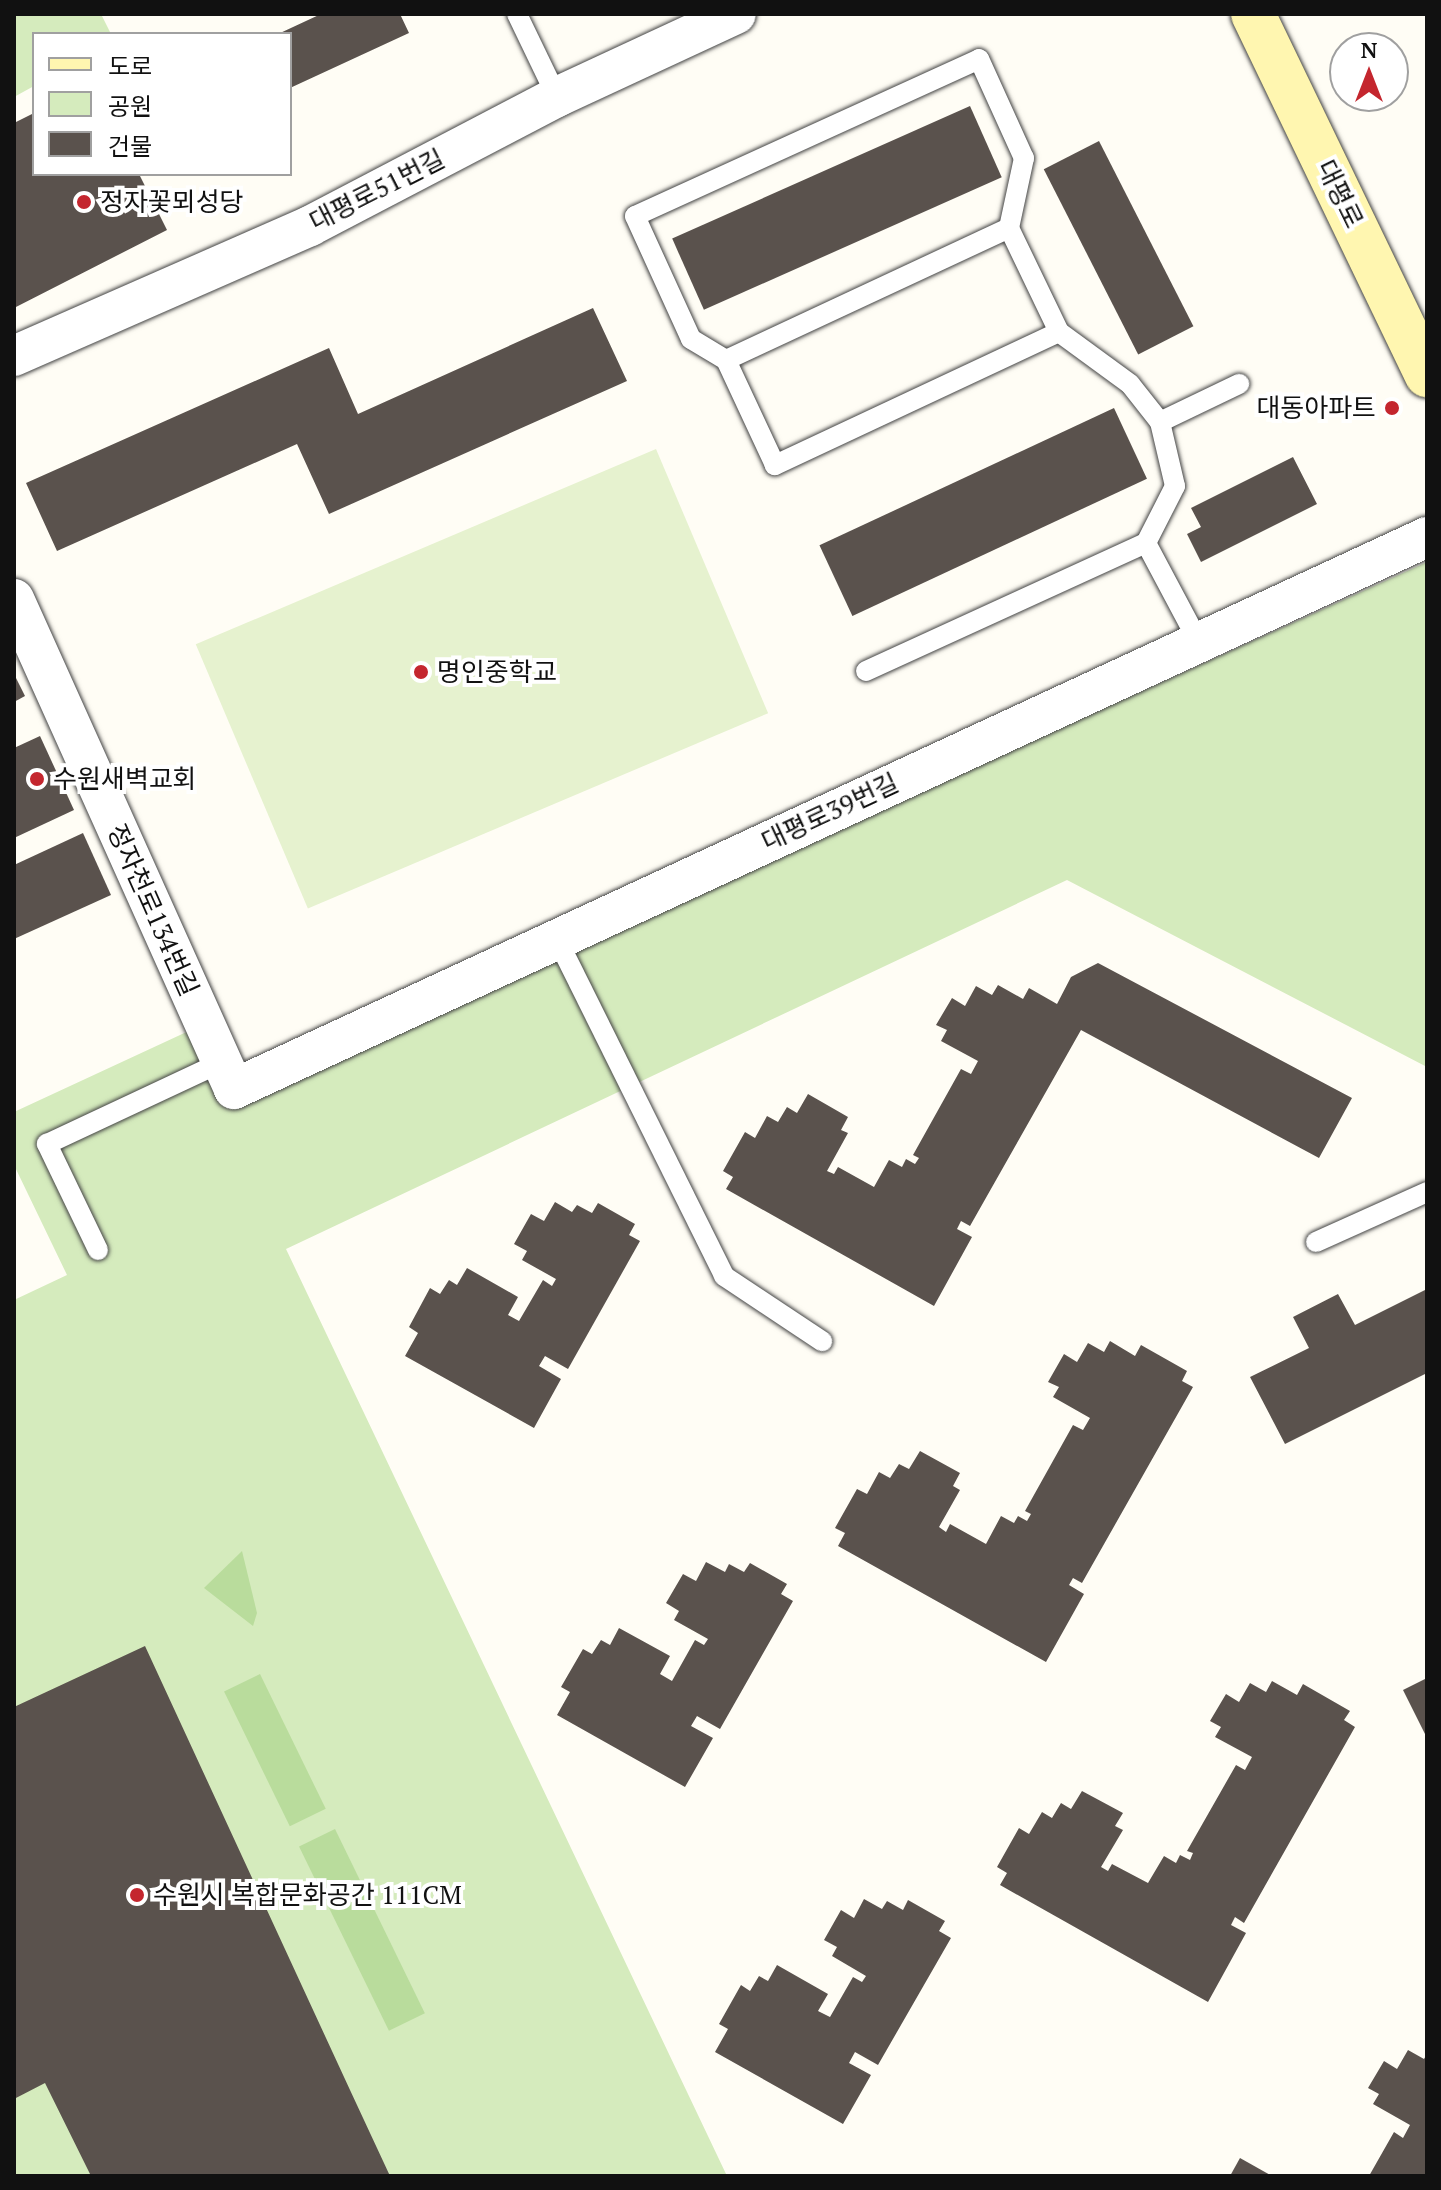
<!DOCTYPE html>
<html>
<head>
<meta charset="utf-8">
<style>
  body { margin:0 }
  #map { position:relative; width:1441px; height:2190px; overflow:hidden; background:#fffdf5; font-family:"PT Serif","Noto Sans KR",serif }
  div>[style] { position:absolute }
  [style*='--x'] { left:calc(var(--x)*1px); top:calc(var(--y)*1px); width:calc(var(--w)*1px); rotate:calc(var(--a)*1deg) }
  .green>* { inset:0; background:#d5ebbd }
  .forest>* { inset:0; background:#b9dc9c; transform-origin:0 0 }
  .pitch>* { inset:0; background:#e6f2cf; transform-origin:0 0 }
  .building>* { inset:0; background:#5a524d; transform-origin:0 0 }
  .roads { filter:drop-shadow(0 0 2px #444) drop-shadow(0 0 2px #444) }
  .lane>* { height:20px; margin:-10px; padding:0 10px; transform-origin:10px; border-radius:10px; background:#fff }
  .street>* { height:40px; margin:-20px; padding:0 20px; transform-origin:20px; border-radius:20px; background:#fff }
  .secondary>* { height:44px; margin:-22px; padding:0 22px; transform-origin:22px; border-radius:22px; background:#fff6b0 }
  .dots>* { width:22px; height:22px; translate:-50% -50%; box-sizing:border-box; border:4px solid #fff; border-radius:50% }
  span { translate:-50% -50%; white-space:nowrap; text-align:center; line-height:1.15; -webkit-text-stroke:8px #fff; paint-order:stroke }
  .street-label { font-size:26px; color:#111 }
  .poi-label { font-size:26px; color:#111 }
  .left { translate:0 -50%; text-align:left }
  .right { translate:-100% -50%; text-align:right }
  .frame { position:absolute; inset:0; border:16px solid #111; pointer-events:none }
  .legend { position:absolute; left:32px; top:32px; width:260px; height:144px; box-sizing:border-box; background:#fff; border:2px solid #a0a0a0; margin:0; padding:10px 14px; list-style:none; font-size:24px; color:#111 }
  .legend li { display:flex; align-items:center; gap:16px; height:40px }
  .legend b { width:40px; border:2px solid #a0a0a0 }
  .north { position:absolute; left:1329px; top:32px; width:80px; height:80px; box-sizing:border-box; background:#fff; border:2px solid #a0a0a0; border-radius:50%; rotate:0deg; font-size:22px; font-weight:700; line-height:32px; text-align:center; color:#111 }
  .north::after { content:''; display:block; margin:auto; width:28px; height:36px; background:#c4262e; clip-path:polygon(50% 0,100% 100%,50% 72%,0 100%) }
</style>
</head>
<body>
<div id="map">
  <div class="green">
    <div style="clip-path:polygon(14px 14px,101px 14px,111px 34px,34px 34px,34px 86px,14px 97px)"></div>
    <div style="clip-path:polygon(1427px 562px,1427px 1067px,1067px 880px,286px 1249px,727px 2176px,14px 2176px,14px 1300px,67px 1275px,14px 1165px,14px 1112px,193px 1029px,229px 1105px)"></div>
  </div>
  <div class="forest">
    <div style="clip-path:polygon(242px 1551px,257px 1613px,253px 1626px,204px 1588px)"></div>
    <div style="left:260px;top:1674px;width:150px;height:40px;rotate:64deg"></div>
    <div style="left:335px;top:1829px;width:205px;height:40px;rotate:64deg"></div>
  </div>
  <div class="pitch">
    <div style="left:656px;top:449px;width:287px;height:500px;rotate:67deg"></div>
  </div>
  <div class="building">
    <div style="clip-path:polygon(321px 14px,400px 14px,409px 33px,290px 88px,290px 34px,278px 34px)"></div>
    <div style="left:970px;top:106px;width:78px;height:326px;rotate:66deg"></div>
    <div style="clip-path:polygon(34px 113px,34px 174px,139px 174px,167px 230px,14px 308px,14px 123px)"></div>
    <div style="left:1099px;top:141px;width:208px;height:62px;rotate:63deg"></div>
    <div style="clip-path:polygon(593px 308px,627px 381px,329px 514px,297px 444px,57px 551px,26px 483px,329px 348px,358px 414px)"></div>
    <div style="left:1114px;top:408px;width:78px;height:325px;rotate:65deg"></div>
    <div style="clip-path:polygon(1293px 457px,1317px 504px,1201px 562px,1187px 534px,1201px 527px,1191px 508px)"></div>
    <div style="clip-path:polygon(14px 674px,25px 696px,14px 702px)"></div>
    <div style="clip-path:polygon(40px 736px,74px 810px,14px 838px,14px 748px)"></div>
    <div style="clip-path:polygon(83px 833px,111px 895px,14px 939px,14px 865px)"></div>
    <div style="clip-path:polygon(1098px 963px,1352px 1098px,1319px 1158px,1081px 1030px,970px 1226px,961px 1221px,957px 1229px,972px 1237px,934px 1306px,726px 1189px,733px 1177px,723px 1171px,745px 1132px,755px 1138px,767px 1116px,778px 1122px,787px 1107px,797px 1113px,808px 1094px,848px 1117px,841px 1130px,848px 1133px,827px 1171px,834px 1174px,838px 1167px,874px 1187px,889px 1160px,902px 1167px,906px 1159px,915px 1164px,919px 1158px,913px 1155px,961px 1069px,971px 1074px,978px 1061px,941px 1041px,947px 1030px,936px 1025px,952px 998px,965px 1006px,976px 986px,992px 995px,998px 985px,1023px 999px,1029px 988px,1057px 1004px,1071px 977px)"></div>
    <div style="clip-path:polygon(555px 1202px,572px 1212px,577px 1205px,592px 1213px,598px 1203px,635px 1224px,629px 1235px,640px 1241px,568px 1369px,545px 1356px,539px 1366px,561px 1379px,534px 1428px,405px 1356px,418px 1333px,409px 1327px,430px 1288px,440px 1294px,449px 1280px,457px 1285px,467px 1268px,518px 1297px,508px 1315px,519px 1321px,543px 1280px,552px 1286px,556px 1279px,522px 1260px,527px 1251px,514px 1244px,531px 1214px,544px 1221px)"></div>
    <div style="clip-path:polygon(1427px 1289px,1427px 1373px,1285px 1444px,1250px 1377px,1309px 1348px,1293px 1317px,1338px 1294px,1355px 1325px)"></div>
    <div style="clip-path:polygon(1110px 1341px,1135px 1356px,1141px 1345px,1187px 1371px,1182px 1381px,1193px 1387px,1082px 1583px,1073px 1578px,1069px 1585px,1084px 1594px,1046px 1662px,838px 1546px,845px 1533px,835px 1528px,857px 1489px,867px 1494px,879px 1472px,890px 1478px,899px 1464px,909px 1469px,920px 1451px,960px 1473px,953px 1486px,960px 1490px,939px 1527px,946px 1532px,950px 1524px,986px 1544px,1001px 1516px,1014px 1523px,1018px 1516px,1027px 1521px,1031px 1514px,1025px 1511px,1073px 1425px,1083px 1430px,1090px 1418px,1053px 1397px,1059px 1387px,1048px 1382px,1064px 1354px,1077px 1362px,1088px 1343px,1104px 1352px)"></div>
    <div style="clip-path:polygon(706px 1562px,725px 1572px,729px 1564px,744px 1572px,750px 1563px,787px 1584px,781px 1594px,793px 1601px,720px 1729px,697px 1716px,691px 1726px,713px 1738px,685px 1787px,557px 1715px,570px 1692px,561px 1687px,583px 1649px,592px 1654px,601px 1640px,610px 1645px,619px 1628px,670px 1656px,660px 1674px,672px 1681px,695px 1640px,704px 1645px,708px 1639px,674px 1620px,679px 1611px,666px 1603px,683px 1574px,696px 1581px)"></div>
    <div style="clip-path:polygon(145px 1646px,350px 2090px,390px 2176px,91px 2176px,45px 2083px,14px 2099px,14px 1707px)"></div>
    <div style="clip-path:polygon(1427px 1678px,1427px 1738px,1403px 1690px)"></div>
    <div style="clip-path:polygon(1272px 1681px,1297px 1695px,1303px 1684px,1350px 1711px,1344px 1720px,1355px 1727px,1244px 1923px,1235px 1917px,1231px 1925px,1246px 1933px,1208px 2002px,1000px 1885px,1007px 1873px,997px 1867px,1019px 1828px,1029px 1834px,1042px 1812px,1052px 1818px,1061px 1803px,1071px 1809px,1082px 1791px,1123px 1813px,1115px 1826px,1123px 1830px,1101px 1867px,1108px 1871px,1112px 1864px,1148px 1883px,1164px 1856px,1176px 1863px,1180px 1855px,1190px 1860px,1193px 1853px,1187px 1851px,1236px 1765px,1245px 1770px,1252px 1757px,1215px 1737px,1221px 1727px,1210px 1721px,1226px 1694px,1239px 1702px,1250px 1683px,1266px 1692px)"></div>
    <div style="clip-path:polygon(864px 1899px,882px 1909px,887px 1901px,903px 1910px,908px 1900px,945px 1921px,939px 1931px,951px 1938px,878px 2065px,855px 2052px,849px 2063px,871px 2075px,843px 2124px,715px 2052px,728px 2029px,719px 2024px,741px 1985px,750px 1991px,759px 1976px,768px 1981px,777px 1965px,828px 1994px,818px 2011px,830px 2017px,853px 1977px,862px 1982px,866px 1976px,832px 1956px,837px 1947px,824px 1940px,841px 1910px,854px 1918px)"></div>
    <div style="clip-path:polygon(1408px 2050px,1424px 2059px,1427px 2054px,1427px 2176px,1369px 2176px,1394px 2132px,1403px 2138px,1410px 2125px,1373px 2104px,1379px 2094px,1368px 2088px,1384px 2061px,1397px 2069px)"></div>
    <div style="clip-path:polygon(1240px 2158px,1272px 2176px,1230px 2176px)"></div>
  </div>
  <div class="roads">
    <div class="lane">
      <div style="--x:517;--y:14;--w:92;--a:64.3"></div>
      <div style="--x:726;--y:360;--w:312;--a:-25"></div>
      <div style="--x:1009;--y:228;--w:115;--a:64.3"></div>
      <div style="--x:1059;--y:332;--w:314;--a:154.9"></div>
      <div style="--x:775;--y:465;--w:116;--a:-115"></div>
      <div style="--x:726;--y:360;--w:41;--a:-149"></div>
      <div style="--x:691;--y:339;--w:135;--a:-114.5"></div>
      <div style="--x:635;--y:216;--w:378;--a:-24.5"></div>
      <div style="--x:979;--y:59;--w:109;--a:65.6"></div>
      <div style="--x:1024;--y:158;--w:72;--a:102.1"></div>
      <div style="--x:1160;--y:422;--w:88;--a:-25.7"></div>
      <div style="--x:1146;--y:543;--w:111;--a:62"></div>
      <div style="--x:866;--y:671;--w:308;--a:-24.6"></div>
      <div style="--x:1146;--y:543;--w:64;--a:-63"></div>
      <div style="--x:1175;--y:486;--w:66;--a:-103.2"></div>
      <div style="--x:1160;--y:422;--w:48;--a:-128.3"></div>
      <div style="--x:1130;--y:384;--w:88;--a:-143.8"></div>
      <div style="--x:557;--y:939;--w:376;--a:63.6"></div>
      <div style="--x:724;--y:1276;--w:118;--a:33.6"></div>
      <div style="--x:1316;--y:1242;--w:122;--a:-24.2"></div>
      <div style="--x:98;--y:1250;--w:118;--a:-115.7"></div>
      <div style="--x:47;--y:1144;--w:193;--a:-25.1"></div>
    </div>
    <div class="street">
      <div style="--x:14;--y:356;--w:323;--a:-23.7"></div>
      <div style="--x:310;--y:226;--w:279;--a:-27.6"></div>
      <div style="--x:557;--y:97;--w:197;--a:-24.9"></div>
      <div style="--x:14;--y:599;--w:537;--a:65.82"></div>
      <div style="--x:234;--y:1089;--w:1315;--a:-24.83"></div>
    </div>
    <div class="secondary">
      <div style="--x:1253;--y:14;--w:401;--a:64.3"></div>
    </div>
  </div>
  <div class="dots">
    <div style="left:84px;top:202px;background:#c4262e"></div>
    <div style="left:1392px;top:408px;background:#c4262e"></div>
    <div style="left:421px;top:672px;background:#c4262e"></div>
    <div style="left:37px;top:779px;background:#c4262e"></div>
    <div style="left:137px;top:1895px;background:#c4262e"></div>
  </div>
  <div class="street-label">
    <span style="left:377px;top:190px;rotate:-27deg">대평로51번길</span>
    <span style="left:1340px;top:194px;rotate:64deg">대평로</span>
    <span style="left:830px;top:812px;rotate:-25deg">대평로39번길</span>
    <span style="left:153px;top:910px;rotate:66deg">정자천로134번길</span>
  </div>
  <div class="poi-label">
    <span class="left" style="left:100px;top:202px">정자꽃뫼성당</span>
    <span class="right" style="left:1376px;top:408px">대동아파트</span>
    <span class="left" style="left:437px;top:672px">명인중학교</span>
    <span class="left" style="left:53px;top:779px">수원새벽교회</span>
    <span class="left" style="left:153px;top:1895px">수원시 복합문화공간 111CM</span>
  </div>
  <div class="frame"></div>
  <ul class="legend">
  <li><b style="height:10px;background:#fff6b0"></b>도로</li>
  <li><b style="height:22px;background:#d5ebbd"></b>공원</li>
  <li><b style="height:22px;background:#5a524d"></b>건물</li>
  </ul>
  <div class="north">N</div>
</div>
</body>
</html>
